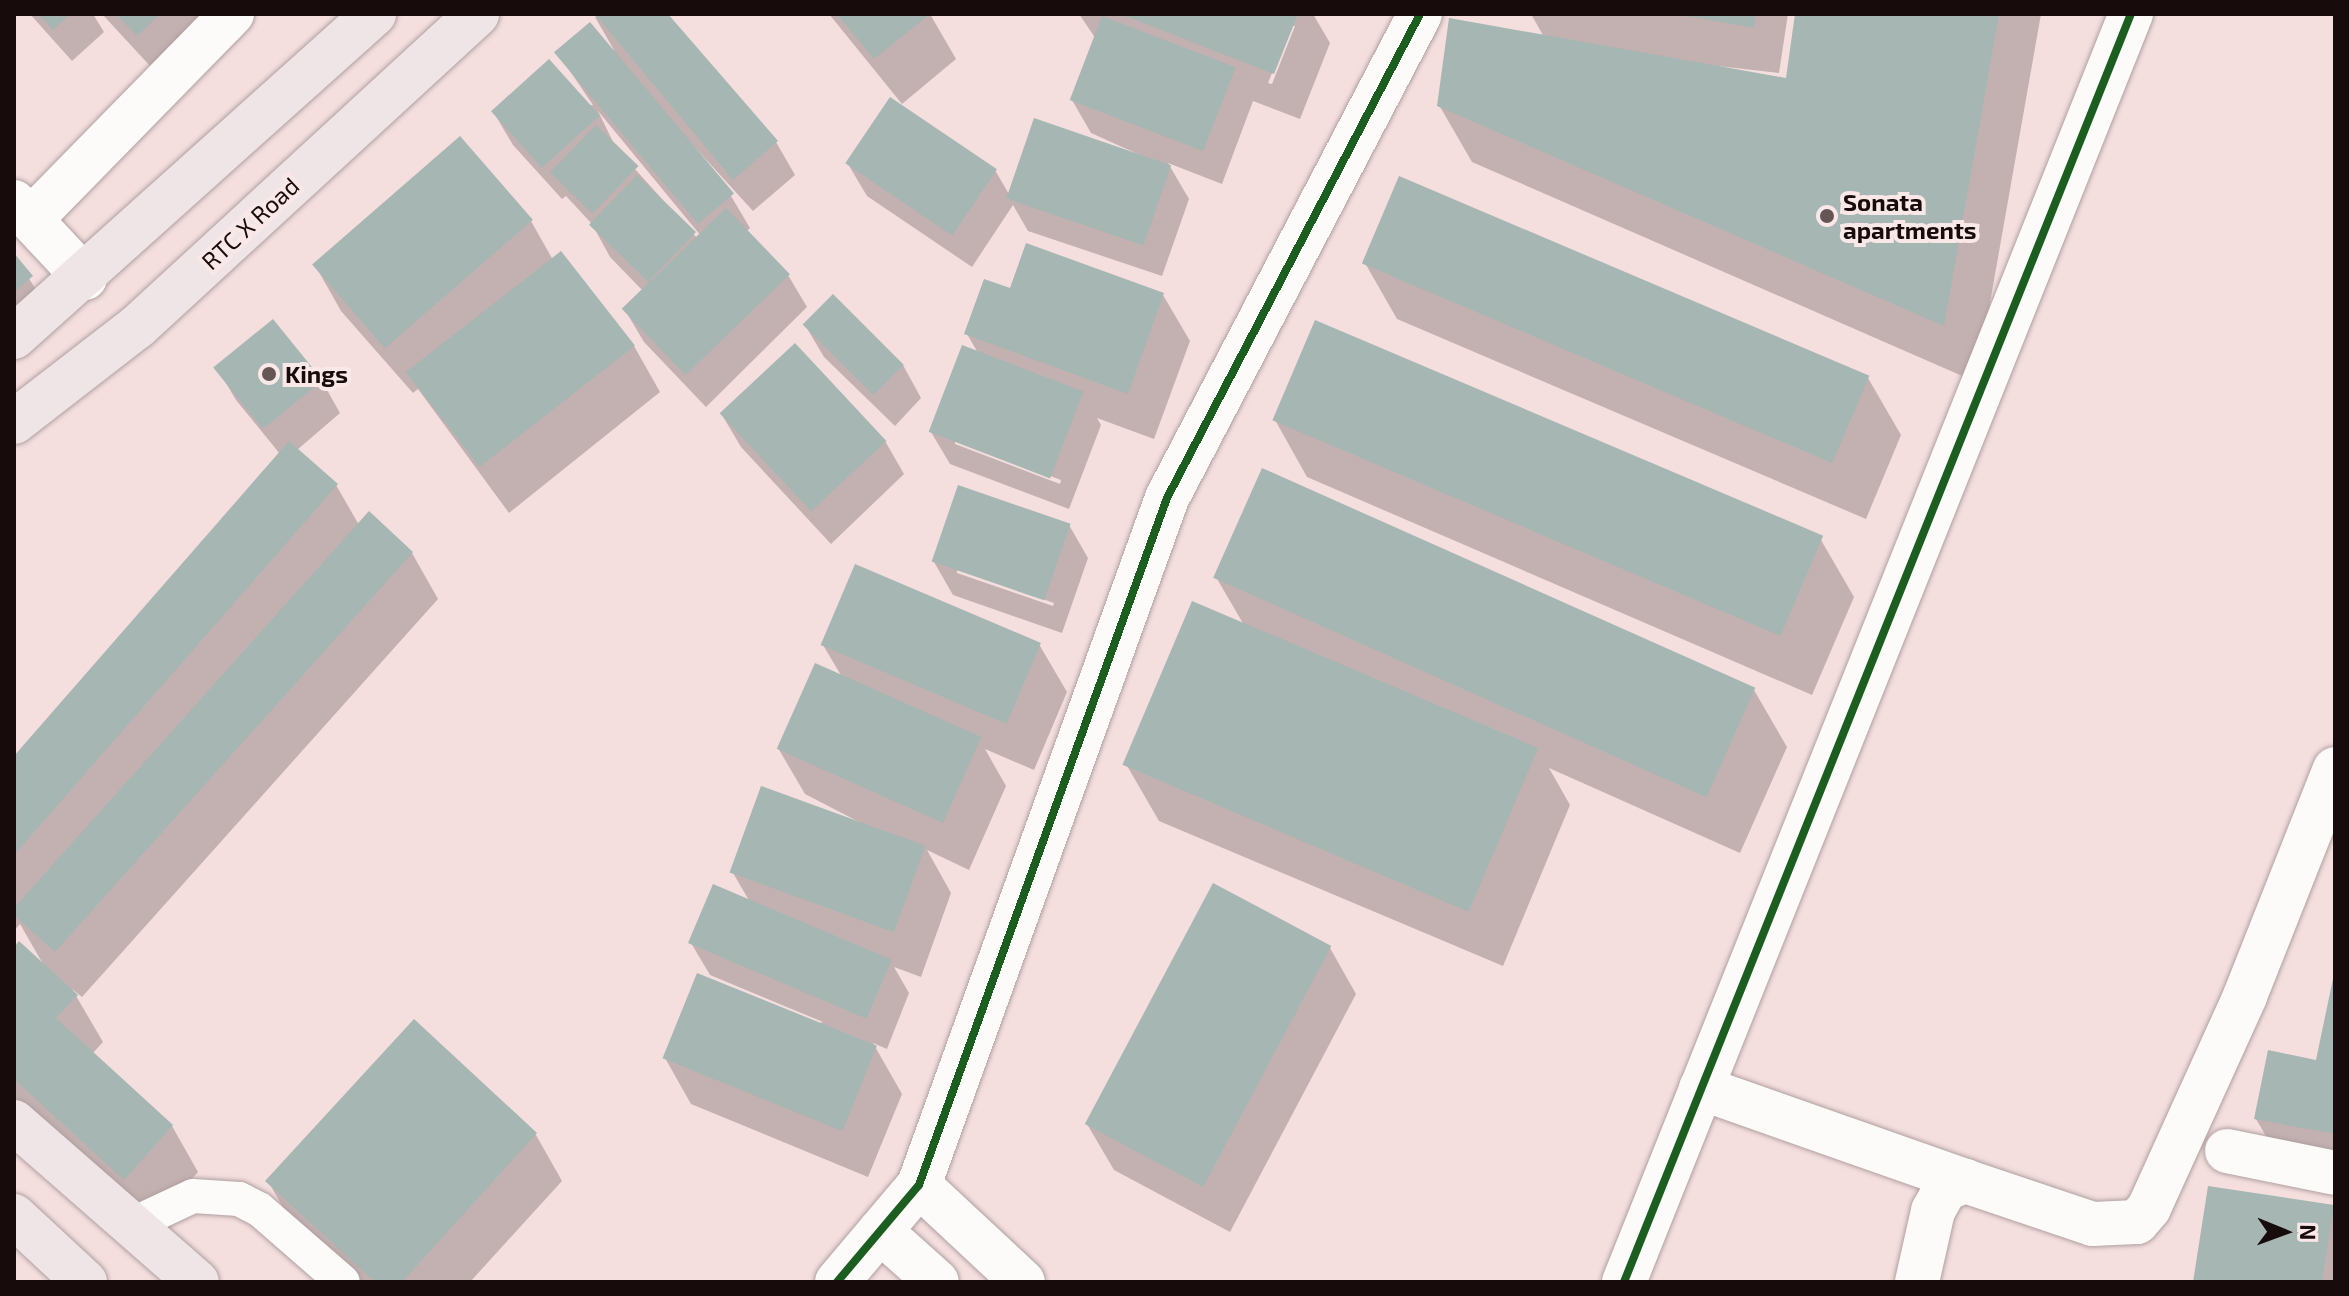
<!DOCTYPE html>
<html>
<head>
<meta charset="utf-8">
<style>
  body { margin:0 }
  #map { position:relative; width:2349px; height:1296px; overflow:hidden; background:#f4dede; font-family:"Exo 2",sans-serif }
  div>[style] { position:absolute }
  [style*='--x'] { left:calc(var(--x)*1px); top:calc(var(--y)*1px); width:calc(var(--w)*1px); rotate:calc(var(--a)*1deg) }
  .shadow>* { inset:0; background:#0003 }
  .building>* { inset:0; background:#a5b6b3; transform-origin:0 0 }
  .roads { filter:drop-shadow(0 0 2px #b0a0a0) drop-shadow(0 0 2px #b0a0a0) }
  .service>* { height:34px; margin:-17px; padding:0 17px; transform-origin:17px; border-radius:17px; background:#fdfafa }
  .minor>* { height:44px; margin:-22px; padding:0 22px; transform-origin:22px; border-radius:22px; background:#fdfafa }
  .primary>* { height:44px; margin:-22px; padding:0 22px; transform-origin:22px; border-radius:22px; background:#efe5e6 }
  .cycleway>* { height:8px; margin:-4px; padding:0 4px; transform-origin:4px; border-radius:4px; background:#1b5e20 }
  .dots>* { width:22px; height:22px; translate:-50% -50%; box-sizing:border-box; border:4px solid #fae8e8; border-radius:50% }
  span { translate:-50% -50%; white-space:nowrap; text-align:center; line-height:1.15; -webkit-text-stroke:8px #fae8e8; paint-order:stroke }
  .poi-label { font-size:24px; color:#180b0b; font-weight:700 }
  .left { translate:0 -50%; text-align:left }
  .street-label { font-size:24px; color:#180b0b }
  .frame { position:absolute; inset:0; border:16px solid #180b0b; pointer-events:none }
  .north { position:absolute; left:2245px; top:1192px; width:80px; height:80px; -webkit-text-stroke:6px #fae8e8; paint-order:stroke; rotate:91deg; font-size:22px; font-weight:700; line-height:32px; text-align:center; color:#180b0b }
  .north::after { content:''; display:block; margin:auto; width:28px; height:36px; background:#180b0b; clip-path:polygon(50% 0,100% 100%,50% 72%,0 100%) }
</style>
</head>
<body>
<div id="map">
  <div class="shadow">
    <div style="clip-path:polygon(30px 14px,93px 14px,104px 32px,72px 61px)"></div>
    <div style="clip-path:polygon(102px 14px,235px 14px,164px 81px)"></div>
    <div style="clip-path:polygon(evenodd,598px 14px,665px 14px,776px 142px,795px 175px,753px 211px,649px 97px,731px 196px,750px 228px,746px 232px,788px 275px,807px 307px,706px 407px,644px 342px,625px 310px,644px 292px,610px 257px,592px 224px,566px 196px,562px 199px,513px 145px,494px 113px,593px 105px,557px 52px,614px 50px,595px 17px,598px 14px,598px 111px,701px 236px,698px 239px,616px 148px,598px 111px)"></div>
    <div style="clip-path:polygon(829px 14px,930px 14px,956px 59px,902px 104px)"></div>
    <div style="clip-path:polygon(evenodd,1079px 14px,1313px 14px,1330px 43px,1300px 119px,1253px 101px,1222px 184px,1168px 163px,1189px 199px,1162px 276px,1028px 231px,1013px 205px,972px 267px,867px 196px,848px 164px,995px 170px,1010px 196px,1151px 160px,1091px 133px,1072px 100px,1096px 39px,1079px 14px,1291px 26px,1295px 26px,1272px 84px,1268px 83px,1291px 26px)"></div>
    <div style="clip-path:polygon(1531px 14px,1788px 14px,1779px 73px,1700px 64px,1788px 80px,1797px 14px,2041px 14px,1976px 382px,1472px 162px,1439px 105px,1544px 37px)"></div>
    <div style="clip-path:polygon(531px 221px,553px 260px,634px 346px,660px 392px,509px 513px,418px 389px,413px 393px,341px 311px,315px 265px)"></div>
    <div style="clip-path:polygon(14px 256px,58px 323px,14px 359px)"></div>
    <div style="clip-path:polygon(1365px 263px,1868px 378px,1901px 435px,1866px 519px,1397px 319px)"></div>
    <div style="clip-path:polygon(evenodd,1163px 295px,1190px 341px,1154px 439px,1097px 418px,1101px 425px,1069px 509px,950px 464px,931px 432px,978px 353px,967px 334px,1163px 295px,955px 440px,1061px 480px,1060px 484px,955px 444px,955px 440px)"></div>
    <div style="clip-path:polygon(833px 297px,903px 365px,921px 398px,895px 426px,824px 357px,805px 325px)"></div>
    <div style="clip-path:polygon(217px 368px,322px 381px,340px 413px,297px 450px,336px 485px,359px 525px,412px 553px,438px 599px,82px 997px,72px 989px,103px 1042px,92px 1054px,172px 1126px,198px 1172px,151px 1224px,14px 1098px,14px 950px,43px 964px,20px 924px,14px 931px,14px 759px,280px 454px,236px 400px)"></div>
    <div style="clip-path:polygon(722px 415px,885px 441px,904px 474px,831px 544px,741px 447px)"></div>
    <div style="clip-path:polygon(1275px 420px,1821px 540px,1854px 597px,1812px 695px,1307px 477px)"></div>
    <div style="clip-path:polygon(evenodd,1069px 525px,1088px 558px,1062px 633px,953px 595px,934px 562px,1069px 525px,957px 569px,1054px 603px,1053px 606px,957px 573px,957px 569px)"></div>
    <div style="clip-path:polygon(1216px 577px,1754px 690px,1787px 747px,1740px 853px,1549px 768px,1570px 805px,1503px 966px,1159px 821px,1126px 764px,1244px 625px)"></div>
    <div style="clip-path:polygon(823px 645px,1040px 646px,1067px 692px,1034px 770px,985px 749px,1006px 786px,969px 870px,927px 850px,951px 893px,921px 977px,894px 967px,909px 993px,887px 1049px,873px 1043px,902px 1094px,868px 1177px,691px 1104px,665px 1058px,823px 1022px,710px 975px,691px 943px,750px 902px,733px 873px,863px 824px,805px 794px,778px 748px,842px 677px)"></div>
    <div style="clip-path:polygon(1330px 948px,1356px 994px,1230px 1232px,1114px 1170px,1087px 1124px)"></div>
    <div style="clip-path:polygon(2335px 972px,2335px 1175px,2283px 1165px,2256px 1119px,2318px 1062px)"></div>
    <div style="clip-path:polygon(414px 1022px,536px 1135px,562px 1181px,470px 1282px,354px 1282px,294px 1227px,268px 1181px)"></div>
    <div style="clip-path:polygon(2333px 1207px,2335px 1282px,2195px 1282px)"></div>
  </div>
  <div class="building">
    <div style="clip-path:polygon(38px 14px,70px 14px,53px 30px)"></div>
    <div style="clip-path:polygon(116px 14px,160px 14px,137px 36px)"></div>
    <div style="clip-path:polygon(595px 14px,668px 14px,778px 141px,733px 180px)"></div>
    <div style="clip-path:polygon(837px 14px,930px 14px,874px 59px)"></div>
    <div style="clip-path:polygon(1121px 14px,1298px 14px,1274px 74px)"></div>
    <div style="clip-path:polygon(1676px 14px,1756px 14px,1754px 28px)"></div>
    <div style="clip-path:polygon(1795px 14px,1999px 14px,1944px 326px,1437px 106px,1449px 18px,1786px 78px)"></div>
    <div style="left:1102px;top:16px;width:143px;height:90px;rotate:21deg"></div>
    <div style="left:590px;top:22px;width:224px;height:47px;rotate:50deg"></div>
    <div style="left:549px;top:59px;width:76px;height:78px;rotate:48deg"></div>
    <div style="left:890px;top:97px;width:129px;height:80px;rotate:34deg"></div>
    <div style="left:1034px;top:118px;width:145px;height:85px;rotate:19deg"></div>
    <div style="left:596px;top:125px;width:59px;height:66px;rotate:44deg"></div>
    <div style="left:460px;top:136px;width:111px;height:196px;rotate:49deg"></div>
    <div style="left:637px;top:175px;width:82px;height:69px;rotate:44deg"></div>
    <div style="left:1399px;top:176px;width:511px;height:95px;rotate:23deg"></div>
    <div style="left:726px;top:208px;width:92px;height:145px;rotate:46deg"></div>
    <div style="clip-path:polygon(1026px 243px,1164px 293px,1128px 394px,964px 334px,984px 279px,1010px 288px)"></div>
    <div style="left:561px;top:251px;width:120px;height:197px;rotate:52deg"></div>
    <div style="clip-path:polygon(14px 253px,33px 276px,14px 292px)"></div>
    <div style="left:833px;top:294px;width:100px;height:43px;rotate:45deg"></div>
    <div style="left:273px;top:319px;width:79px;height:77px;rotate:51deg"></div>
    <div style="left:1315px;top:320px;width:552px;height:109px;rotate:23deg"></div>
    <div style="left:795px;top:343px;width:134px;height:103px;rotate:47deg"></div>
    <div style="left:962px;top:345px;width:130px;height:93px;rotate:21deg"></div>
    <div style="clip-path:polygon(289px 441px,338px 484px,14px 855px,14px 756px)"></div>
    <div style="left:1262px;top:468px;width:540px;height:120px;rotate:24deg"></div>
    <div style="left:958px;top:485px;width:119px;height:81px;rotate:19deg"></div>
    <div style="clip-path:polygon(369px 511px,413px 552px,55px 952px,14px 915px,14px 908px)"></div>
    <div style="left:855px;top:564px;width:202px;height:88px;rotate:23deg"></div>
    <div style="left:1192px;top:601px;width:376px;height:178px;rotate:23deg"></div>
    <div style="left:815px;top:663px;width:182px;height:94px;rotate:24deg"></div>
    <div style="left:761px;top:786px;width:175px;height:92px;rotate:20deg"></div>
    <div style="left:1213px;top:883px;width:134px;height:273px;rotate:28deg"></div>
    <div style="left:713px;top:884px;width:194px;height:64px;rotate:23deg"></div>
    <div style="clip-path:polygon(19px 941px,78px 995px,56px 1018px,173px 1125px,124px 1180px,14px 1079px,14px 947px)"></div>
    <div style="clip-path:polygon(2335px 969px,2335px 1134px,2254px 1119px,2268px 1050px,2316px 1060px)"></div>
    <div style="left:697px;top:973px;width:194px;height:92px;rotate:22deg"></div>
    <div style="clip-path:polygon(414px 1019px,537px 1133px,402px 1282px,375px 1282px,265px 1181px)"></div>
    <div style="clip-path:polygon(2208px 1186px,2334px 1205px,2322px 1282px,2193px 1282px)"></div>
  </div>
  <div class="roads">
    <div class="service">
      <div style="--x:131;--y:1225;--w:68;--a:-25.1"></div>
      <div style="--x:193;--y:1196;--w:46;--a:3.7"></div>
      <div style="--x:239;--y:1199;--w:22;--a:27"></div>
      <div style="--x:259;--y:1209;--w:111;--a:41"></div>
    </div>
    <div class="minor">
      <div style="--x:14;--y:202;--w:104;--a:46.9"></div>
      <div style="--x:32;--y:218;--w:286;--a:-45.6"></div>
      <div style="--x:1701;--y:1088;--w:280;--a:19.4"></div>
      <div style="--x:2227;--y:1151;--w:110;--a:11.5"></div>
      <div style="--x:919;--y:1185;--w:142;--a:43"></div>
      <div style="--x:880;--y:1231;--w:76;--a:41.8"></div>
      <div style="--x:837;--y:1282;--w:127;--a:-49.8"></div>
      <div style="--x:919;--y:1185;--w:730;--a:-70.15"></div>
      <div style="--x:1167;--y:498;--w:546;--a:-62.4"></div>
      <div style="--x:1624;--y:1282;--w:1366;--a:-68.21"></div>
      <div style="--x:1917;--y:1282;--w:73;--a:-77.3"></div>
      <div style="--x:1933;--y:1211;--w:25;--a:-61"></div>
      <div style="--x:1945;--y:1189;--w:22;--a:-22"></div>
      <div style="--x:1965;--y:1181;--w:135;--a:18.6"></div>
      <div style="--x:2093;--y:1224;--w:44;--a:-2.6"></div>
      <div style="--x:2137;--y:1222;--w:18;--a:-49"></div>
      <div style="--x:2149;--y:1208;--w:233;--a:-65.6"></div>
      <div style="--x:2245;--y:996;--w:244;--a:-68.4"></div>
    </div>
    <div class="primary">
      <div style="--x:14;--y:337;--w:484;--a:-41.9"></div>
      <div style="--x:14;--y:422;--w:155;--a:-37.7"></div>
      <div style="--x:137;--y:327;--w:462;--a:-42.6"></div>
      <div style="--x:14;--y:1122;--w:243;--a:41.2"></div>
      <div style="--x:14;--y:1216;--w:97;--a:42.9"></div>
    </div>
  </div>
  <div class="cycleway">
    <div style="--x:837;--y:1282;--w:127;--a:-49.8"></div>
    <div style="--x:919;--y:1185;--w:730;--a:-70.15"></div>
    <div style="--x:1167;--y:498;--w:546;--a:-62.4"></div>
    <div style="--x:1624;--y:1282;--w:1366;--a:-68.21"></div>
  </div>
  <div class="dots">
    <div style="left:1827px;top:216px;background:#655555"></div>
    <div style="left:269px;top:374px;background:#655555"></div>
  </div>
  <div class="poi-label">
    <span class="left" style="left:1843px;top:216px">Sonata<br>apartments</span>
    <span class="left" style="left:285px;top:374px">Kings</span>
  </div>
  <div class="street-label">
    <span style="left:250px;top:223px;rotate:-43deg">RTC X Road</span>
  </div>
  <div class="frame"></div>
  <div class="north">N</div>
</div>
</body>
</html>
